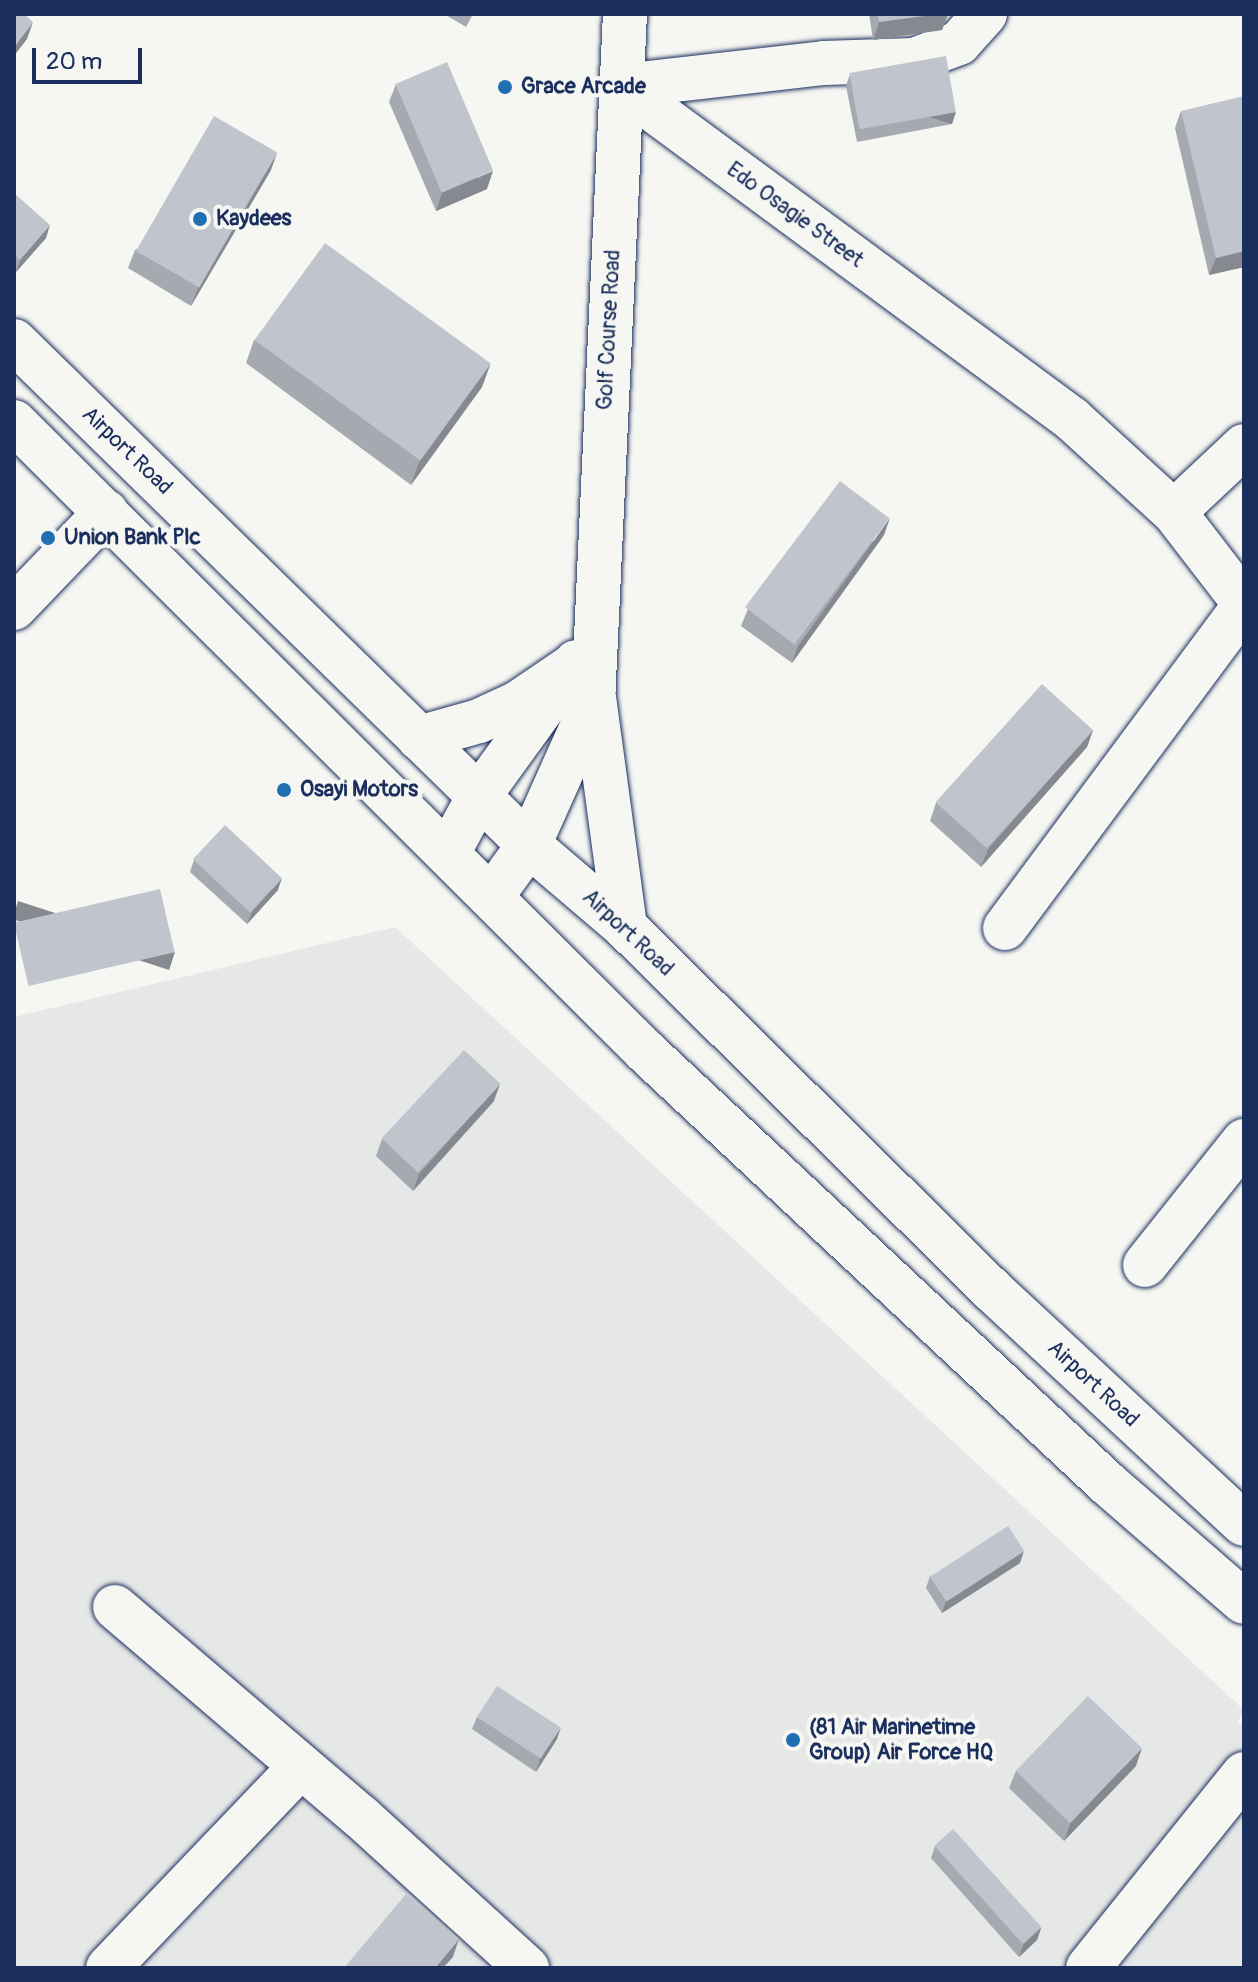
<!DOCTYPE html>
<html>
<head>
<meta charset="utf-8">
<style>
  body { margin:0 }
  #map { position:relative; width:1258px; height:1982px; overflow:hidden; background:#f6f6f2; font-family:Pangolin,sans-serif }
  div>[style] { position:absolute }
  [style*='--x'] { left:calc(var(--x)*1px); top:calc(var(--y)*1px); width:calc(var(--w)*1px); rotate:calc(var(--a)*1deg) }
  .built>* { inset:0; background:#e6e7e7 }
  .roads { filter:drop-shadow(0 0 2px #1b2f5e) drop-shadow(0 0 2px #1b2f5e) }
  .minor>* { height:44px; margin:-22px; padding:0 22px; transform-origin:22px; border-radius:22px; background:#f6f6f2 }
  .major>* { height:44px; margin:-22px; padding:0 22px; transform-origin:22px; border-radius:22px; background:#f6f6f2 }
  .wall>* { inset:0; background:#a5a9b0 }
  .shaded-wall>* { inset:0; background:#868990; transform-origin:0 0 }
  .building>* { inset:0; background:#c0c4cd; transform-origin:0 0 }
  .dots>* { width:22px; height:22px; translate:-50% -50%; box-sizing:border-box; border:4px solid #f6f6f2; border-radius:50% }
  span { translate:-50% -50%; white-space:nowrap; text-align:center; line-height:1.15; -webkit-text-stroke:8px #f6f6f2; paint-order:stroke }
  .poi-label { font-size:22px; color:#1b2f5e; font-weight:700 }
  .left { translate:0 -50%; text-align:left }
  .street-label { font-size:22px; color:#1b2f5e }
  .frame { position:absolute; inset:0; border:16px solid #1b2f5e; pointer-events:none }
  .scale { position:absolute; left:32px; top:48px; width:110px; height:36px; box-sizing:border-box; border:4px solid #1b2f5e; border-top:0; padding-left:10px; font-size:24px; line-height:28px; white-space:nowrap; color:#1b2f5e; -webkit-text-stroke:6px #f6f6f2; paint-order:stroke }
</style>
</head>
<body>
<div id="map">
  <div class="built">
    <div style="clip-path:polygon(395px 927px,1244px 1710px,1238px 1721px,1244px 1728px,1244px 1968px,14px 1968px,14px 1017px)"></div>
  </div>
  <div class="roads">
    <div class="minor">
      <div style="--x:985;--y:14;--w:39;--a:132"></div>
      <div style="--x:959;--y:43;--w:48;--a:159.3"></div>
      <div style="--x:914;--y:60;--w:90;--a:178.1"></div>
      <div style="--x:824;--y:63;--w:204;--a:173.5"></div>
      <div style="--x:621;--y:86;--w:561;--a:36.44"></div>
      <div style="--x:1072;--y:419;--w:138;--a:42.4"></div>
      <div style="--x:1174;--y:512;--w:115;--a:52.4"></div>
      <div style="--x:1174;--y:512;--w:96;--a:-43.3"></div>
      <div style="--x:14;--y:608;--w:133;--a:-46.2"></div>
      <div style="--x:448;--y:853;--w:65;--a:-61.5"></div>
      <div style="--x:479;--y:796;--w:165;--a:-54.1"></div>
      <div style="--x:491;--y:897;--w:64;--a:-53.8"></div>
      <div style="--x:529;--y:845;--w:157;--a:-65.9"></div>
      <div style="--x:593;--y:702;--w:689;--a:-87.34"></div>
      <div style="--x:1005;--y:928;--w:401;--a:-53.4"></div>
      <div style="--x:1145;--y:1265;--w:159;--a:-51.4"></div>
      <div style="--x:115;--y:1607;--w:322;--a:40.5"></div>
      <div style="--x:360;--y:1816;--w:226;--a:42.3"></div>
      <div style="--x:108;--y:1968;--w:279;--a:-46.3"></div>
      <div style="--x:1088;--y:1968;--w:249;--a:-51.2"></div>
    </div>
    <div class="major">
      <div style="--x:14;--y:341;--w:721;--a:44.38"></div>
      <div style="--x:529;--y:845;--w:126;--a:40.5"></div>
      <div style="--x:625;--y:927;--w:515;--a:44.69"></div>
      <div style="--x:991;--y:1289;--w:345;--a:42.9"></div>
      <div style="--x:14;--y:422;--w:891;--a:44.91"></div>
      <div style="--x:645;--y:1051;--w:633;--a:43.08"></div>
      <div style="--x:1107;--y:1483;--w:181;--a:41"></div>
      <div style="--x:593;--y:690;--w:239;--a:82.3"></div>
      <div style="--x:419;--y:738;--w:62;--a:-15.8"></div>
      <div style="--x:479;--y:721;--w:43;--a:-24.8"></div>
      <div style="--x:518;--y:703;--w:64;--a:-34.2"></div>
    </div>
  </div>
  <div class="wall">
    <div style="clip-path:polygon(444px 14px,473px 14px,466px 27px)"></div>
    <div style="clip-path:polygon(869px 14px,948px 14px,942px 30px,873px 40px)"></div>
    <div style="clip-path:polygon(850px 74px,952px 124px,857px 142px,846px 86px)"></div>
    <div style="clip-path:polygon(396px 84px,487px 189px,436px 211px,389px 102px)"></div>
    <div style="clip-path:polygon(1181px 111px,1244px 267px,1209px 275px,1175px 128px)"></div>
    <div style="clip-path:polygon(271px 170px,191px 306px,128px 268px,135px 250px)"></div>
    <div style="clip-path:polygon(14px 193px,46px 238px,16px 272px,14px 270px)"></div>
    <div style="clip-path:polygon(254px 340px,490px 365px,482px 387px,411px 485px,246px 363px)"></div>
    <div style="clip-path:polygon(884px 535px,792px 663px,741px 626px,748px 609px)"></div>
    <div style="clip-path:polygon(1093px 730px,1087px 747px,981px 867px,930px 821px,936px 803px)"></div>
    <div style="clip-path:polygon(194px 860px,278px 890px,247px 924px,190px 872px)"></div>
    <div style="clip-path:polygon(494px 1101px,413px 1191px,376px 1156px,382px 1139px)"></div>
    <div style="clip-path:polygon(1020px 1563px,942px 1613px,926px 1588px,930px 1576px)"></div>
    <div style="clip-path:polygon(477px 1717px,557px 1739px,536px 1772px,472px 1729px)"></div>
    <div style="clip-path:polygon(1136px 1766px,1064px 1841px,1009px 1788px,1016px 1771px)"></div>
    <div style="clip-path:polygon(935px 1846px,1041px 1928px,1037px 1940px,1019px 1957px,931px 1858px)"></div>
  </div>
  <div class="shaded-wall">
    <div style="clip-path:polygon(939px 14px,948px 14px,942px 30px,873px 40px,879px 22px)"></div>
    <div style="clip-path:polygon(33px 22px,27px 39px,14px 56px,14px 47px)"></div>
    <div style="left:956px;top:112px;width:13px;height:97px;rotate:108deg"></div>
    <div style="clip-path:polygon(277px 153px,271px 170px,191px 306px,198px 288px)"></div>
    <div style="clip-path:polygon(493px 171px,487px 189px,436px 211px,442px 193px)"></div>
    <div style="clip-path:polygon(50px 225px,46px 238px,16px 272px,20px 260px)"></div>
    <div style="clip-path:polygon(1244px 251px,1244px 267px,1209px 275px,1216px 258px)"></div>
    <div style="clip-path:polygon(490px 365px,482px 387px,411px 485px,419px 462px)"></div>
    <div style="clip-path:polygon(890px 518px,884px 535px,792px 663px,798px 646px)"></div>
    <div style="clip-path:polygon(1093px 730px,1087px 747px,981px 867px,988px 849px)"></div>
    <div style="clip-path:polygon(282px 878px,278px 890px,247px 924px,252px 912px)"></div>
    <div style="left:175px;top:952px;width:19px;height:165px;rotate:108deg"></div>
    <div style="clip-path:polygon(500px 1084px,494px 1101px,413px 1191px,419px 1174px)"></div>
    <div style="clip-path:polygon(1024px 1551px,1020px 1563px,942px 1613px,946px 1601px)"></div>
    <div style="clip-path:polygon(561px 1727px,557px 1739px,536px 1772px,540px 1759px)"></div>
    <div style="clip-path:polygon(1142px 1748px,1136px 1766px,1064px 1841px,1070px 1824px)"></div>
    <div style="clip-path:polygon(1041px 1928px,1037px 1940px,1019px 1957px,1023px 1945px)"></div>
    <div style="clip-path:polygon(459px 1939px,453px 1957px,443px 1968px,435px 1968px)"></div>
  </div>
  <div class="building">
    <div style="clip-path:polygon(14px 14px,24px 14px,33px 22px,14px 47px)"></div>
    <div style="clip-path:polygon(878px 14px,939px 14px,879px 22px)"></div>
    <div style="left:946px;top:56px;width:57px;height:98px;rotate:80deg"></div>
    <div style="left:447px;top:62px;width:118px;height:56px;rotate:67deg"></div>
    <div style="clip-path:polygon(1244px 96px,1244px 251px,1216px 258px,1181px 111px)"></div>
    <div style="left:214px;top:116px;width:73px;height:156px;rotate:30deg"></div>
    <div style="clip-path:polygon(14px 193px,50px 225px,20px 260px,14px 254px)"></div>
    <div style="left:325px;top:243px;width:205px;height:120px;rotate:36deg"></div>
    <div style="left:840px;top:481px;width:62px;height:158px;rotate:37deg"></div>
    <div style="left:1042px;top:684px;width:69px;height:159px;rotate:42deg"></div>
    <div style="left:225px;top:825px;width:78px;height:47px;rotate:43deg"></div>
    <div style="left:160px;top:889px;width:65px;height:150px;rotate:77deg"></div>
    <div style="left:464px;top:1050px;width:50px;height:121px;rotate:43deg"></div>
    <div style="left:1008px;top:1526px;width:30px;height:93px;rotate:57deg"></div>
    <div style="left:497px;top:1686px;width:76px;height:37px;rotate:33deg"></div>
    <div style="left:1088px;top:1696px;width:75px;height:104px;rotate:44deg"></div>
    <div style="left:953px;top:1829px;width:132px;height:25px;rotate:48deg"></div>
    <div style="clip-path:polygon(406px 1894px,459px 1939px,435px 1968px,344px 1968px)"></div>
  </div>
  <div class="dots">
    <div style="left:505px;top:87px;background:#1f6fb2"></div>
    <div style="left:200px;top:219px;background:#1f6fb2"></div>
    <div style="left:48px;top:538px;background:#1f6fb2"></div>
    <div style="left:284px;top:790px;background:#1f6fb2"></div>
    <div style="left:793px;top:1740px;background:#1f6fb2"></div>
  </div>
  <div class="poi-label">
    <span class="left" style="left:521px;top:87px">Grace Arcade</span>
    <span class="left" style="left:216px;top:219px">Kaydees</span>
    <span class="left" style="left:64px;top:538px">Union Bank Plc</span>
    <span class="left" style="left:300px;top:790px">Osayi Motors</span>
    <span class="left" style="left:809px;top:1740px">(81 Air Marinetime<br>Group) Air Force HQ</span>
  </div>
  <div class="street-label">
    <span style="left:795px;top:215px;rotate:36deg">Edo Osagie Street</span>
    <span style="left:609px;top:330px;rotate:-87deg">Golf Course Road</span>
    <span style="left:127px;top:451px;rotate:44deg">Airport Road</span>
    <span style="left:628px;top:933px;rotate:43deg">Airport Road</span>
    <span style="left:1093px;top:1384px;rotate:43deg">Airport Road</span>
  </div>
  <div class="frame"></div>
  <div class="scale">20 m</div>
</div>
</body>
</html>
